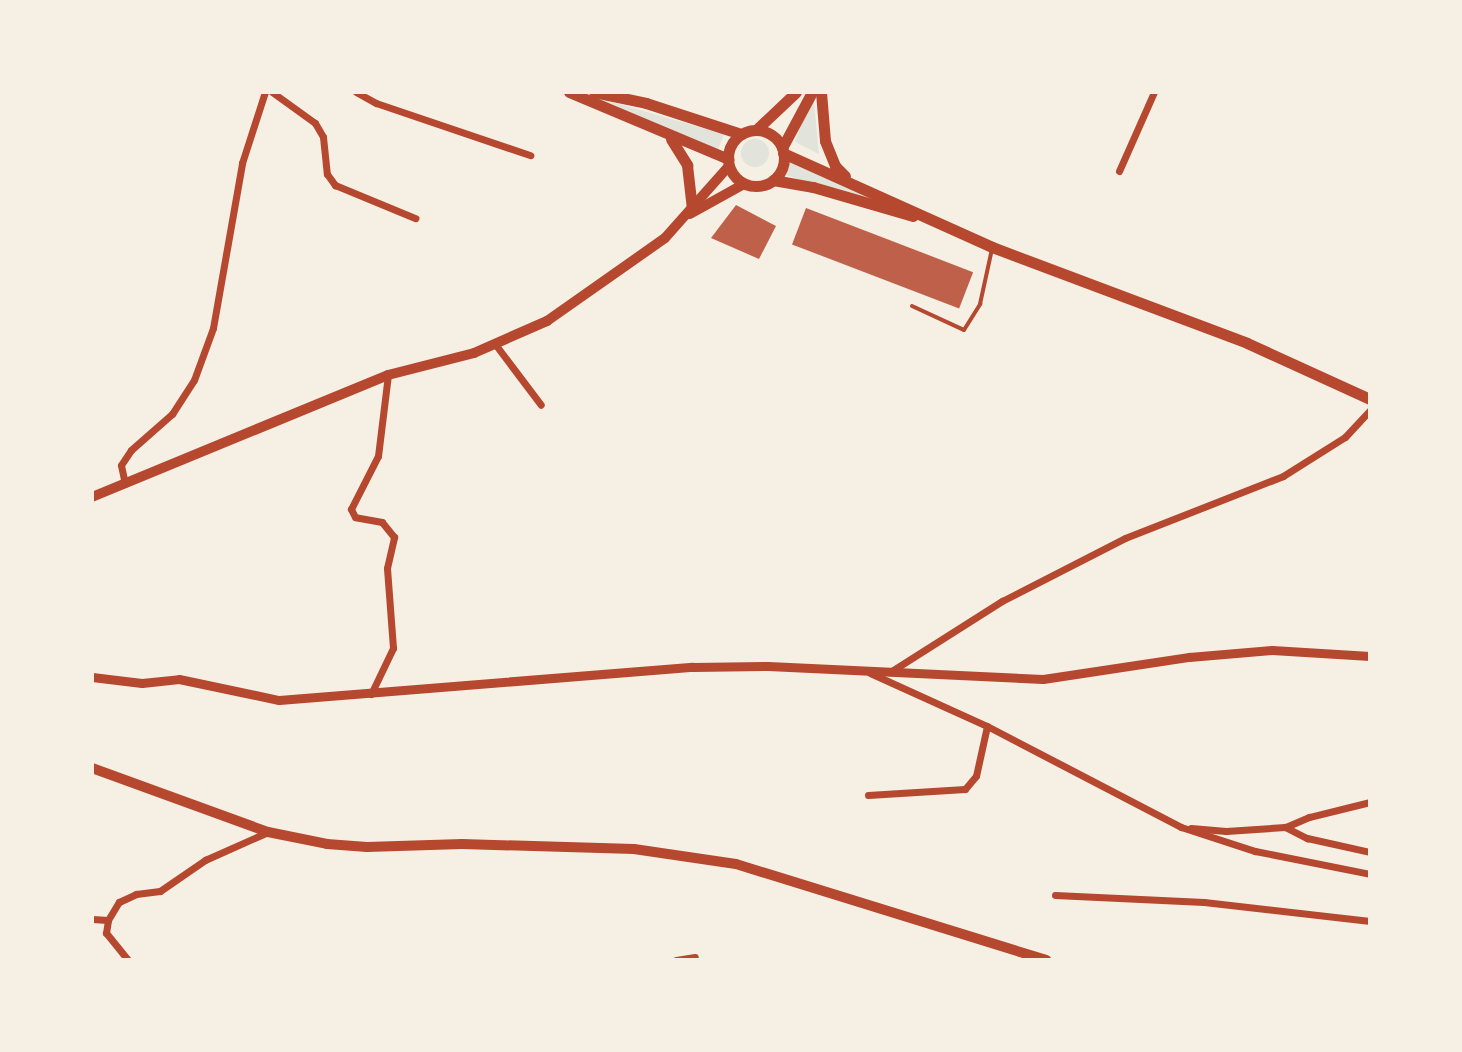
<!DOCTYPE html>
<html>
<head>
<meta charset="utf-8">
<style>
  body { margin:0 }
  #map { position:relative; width:1462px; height:1052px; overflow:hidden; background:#f6efe4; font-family:"IBM Plex Sans",sans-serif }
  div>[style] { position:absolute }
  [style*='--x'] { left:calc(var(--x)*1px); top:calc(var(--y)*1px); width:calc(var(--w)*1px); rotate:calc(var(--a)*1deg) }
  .green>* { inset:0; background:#e2e4dc }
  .round { border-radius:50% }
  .building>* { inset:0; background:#bf614a; transform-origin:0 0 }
  .service>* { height:4px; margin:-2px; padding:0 2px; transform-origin:2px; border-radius:2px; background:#b5482f }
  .minor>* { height:7px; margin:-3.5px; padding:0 3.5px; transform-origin:3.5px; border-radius:3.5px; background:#b5482f }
  .tertiary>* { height:9px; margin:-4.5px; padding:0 4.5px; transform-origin:4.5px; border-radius:4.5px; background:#b5482f }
  .secondary>* { height:10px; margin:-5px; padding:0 5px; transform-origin:5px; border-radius:5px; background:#b5482f }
  .primary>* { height:11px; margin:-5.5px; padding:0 5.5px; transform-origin:5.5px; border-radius:5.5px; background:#b5482f }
  .primary>.ring { margin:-5.5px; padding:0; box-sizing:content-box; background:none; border:11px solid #b5482f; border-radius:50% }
  span { translate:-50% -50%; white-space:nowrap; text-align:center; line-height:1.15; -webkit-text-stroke:6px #f6efe4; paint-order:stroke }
  .frame { position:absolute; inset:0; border:94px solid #f6efe4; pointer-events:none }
</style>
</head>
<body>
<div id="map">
  <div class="green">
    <div style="clip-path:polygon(813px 92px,819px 154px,795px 142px)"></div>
    <div style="clip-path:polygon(598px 98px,724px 134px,718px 150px)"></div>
    <div class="round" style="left:741px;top:139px;width:28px;height:28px"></div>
    <div style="clip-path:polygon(789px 160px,885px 206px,782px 174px)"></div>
  </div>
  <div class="building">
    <div style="clip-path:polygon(736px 205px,776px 226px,759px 259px,711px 238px)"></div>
    <div style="left:806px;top:208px;width:179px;height:39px;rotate:21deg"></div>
  </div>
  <div class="service">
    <div style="--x:912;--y:306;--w:57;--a:24.8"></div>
    <div style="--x:964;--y:330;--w:31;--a:-58"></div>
    <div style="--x:980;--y:304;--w:56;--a:-77.7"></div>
  </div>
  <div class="minor">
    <div style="--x:272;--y:92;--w:53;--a:35.8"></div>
    <div style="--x:315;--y:123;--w:16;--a:60"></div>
    <div style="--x:323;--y:137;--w:37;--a:84"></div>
    <div style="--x:327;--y:174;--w:14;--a:54"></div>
    <div style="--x:335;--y:185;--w:87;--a:22.4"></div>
    <div style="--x:356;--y:92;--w:23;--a:29"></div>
    <div style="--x:376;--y:103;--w:163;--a:18.7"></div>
    <div style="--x:1119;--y:171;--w:86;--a:-66.1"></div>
    <div style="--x:495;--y:344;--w:76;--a:53"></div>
    <div style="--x:125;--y:484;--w:19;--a:-102"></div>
    <div style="--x:121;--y:465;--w:18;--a:-56"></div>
    <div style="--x:131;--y:450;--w:55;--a:-41.3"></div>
    <div style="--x:172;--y:414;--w:40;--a:-57.1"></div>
    <div style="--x:194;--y:380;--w:55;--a:-69.9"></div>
    <div style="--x:213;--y:328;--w:168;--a:-80"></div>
    <div style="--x:242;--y:163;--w:75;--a:-72.1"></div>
    <div style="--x:890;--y:672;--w:133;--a:-32.4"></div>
    <div style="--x:1002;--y:601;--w:138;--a:-27.1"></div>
    <div style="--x:1125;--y:538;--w:170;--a:-21.4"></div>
    <div style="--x:1283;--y:476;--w:73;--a:-32.2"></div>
    <div style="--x:1345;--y:437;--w:37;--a:-47"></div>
    <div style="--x:870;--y:673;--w:128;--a:24.4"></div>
    <div style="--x:987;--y:726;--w:219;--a:27.5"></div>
    <div style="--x:1181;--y:827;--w:78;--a:18"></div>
    <div style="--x:1255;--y:851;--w:117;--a:11.3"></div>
    <div style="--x:371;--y:694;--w:51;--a:-64.4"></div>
    <div style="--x:393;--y:648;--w:80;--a:-94.3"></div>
    <div style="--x:387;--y:568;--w:32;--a:-77"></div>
    <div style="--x:394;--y:537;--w:19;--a:-129"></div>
    <div style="--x:382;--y:522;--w:27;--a:-170"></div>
    <div style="--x:355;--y:517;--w:9;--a:-117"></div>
    <div style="--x:351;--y:509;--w:59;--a:-63"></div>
    <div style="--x:378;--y:456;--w:82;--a:-83"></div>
    <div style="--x:868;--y:795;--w:97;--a:-3.5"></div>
    <div style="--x:965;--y:789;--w:17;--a:-50"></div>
    <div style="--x:976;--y:776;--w:51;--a:-77.6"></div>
    <div style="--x:1370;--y:802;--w:63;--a:166.2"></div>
    <div style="--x:1309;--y:817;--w:26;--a:157"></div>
    <div style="--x:1285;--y:827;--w:25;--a:27"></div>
    <div style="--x:1307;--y:838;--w:65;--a:12.5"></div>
    <div style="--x:1191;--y:828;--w:35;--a:5"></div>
    <div style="--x:1226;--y:831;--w:59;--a:-3.9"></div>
    <div style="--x:1055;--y:895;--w:149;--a:2.7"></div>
    <div style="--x:1204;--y:902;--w:167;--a:6.5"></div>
    <div style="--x:92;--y:919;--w:16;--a:4"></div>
    <div style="--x:128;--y:960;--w:35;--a:-129"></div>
    <div style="--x:106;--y:933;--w:13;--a:-81"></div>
    <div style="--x:108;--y:920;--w:21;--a:-59"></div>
    <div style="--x:119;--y:902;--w:19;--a:-25"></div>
    <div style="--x:136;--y:894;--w:24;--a:-7"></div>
    <div style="--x:160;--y:891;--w:55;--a:-34.6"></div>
    <div style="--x:205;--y:860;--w:69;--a:-24"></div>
    <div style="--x:676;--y:960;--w:19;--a:-9"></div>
  </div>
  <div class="tertiary">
    <div style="--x:92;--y:677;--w:50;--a:6.8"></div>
    <div style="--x:142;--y:683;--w:37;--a:-6"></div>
    <div style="--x:179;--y:679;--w:102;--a:11.9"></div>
    <div style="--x:279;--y:700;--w:415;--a:-4.6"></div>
    <div style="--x:693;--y:667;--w:75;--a:-0.8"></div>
    <div style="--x:768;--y:666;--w:275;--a:2.7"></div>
    <div style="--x:1043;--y:679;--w:148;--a:-8.6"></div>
    <div style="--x:1189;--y:657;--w:83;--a:-4.8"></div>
    <div style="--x:1272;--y:650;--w:98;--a:3.5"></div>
  </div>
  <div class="secondary">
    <div style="--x:690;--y:214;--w:62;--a:-29.1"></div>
    <div style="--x:92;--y:497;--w:320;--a:-22.4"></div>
    <div style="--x:388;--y:375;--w:89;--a:-14.3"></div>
    <div style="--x:474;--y:353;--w:80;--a:-23.7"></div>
    <div style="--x:547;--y:321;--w:144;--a:-35.1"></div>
    <div style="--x:665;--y:238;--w:96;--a:-48.4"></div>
    <div style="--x:92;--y:768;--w:187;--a:20"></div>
    <div style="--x:268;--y:832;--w:60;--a:11.5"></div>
    <div style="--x:327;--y:844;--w:40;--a:4.3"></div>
    <div style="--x:367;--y:847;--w:95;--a:-1.8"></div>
    <div style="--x:462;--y:844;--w:172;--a:1.7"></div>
    <div style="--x:634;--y:849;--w:103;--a:8.4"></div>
    <div style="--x:736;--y:864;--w:325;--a:17.2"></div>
  </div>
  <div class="primary">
    <div style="--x:569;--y:92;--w:173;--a:22.8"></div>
    <div style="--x:594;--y:92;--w:53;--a:11.9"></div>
    <div style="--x:646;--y:103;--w:100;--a:18.1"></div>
    <div style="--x:821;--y:92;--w:49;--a:85.3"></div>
    <div style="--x:825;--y:141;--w:27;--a:68"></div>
    <div style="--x:835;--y:166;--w:14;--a:45"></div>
    <div class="ring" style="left:728px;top:130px;width:45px;height:45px"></div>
    <div style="--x:756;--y:130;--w:55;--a:-43.5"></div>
    <div style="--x:671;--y:139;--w:31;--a:58"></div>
    <div style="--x:687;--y:165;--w:44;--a:83.5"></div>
    <div style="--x:782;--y:148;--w:64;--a:-61.8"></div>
    <div style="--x:783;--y:153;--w:229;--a:24.2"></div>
    <div style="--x:992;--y:247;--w:272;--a:20.6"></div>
    <div style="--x:1247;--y:343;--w:135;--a:24.5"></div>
    <div style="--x:773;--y:180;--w:41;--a:9.9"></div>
    <div style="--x:813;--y:187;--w:104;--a:16.2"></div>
  </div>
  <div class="frame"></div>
</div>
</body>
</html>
